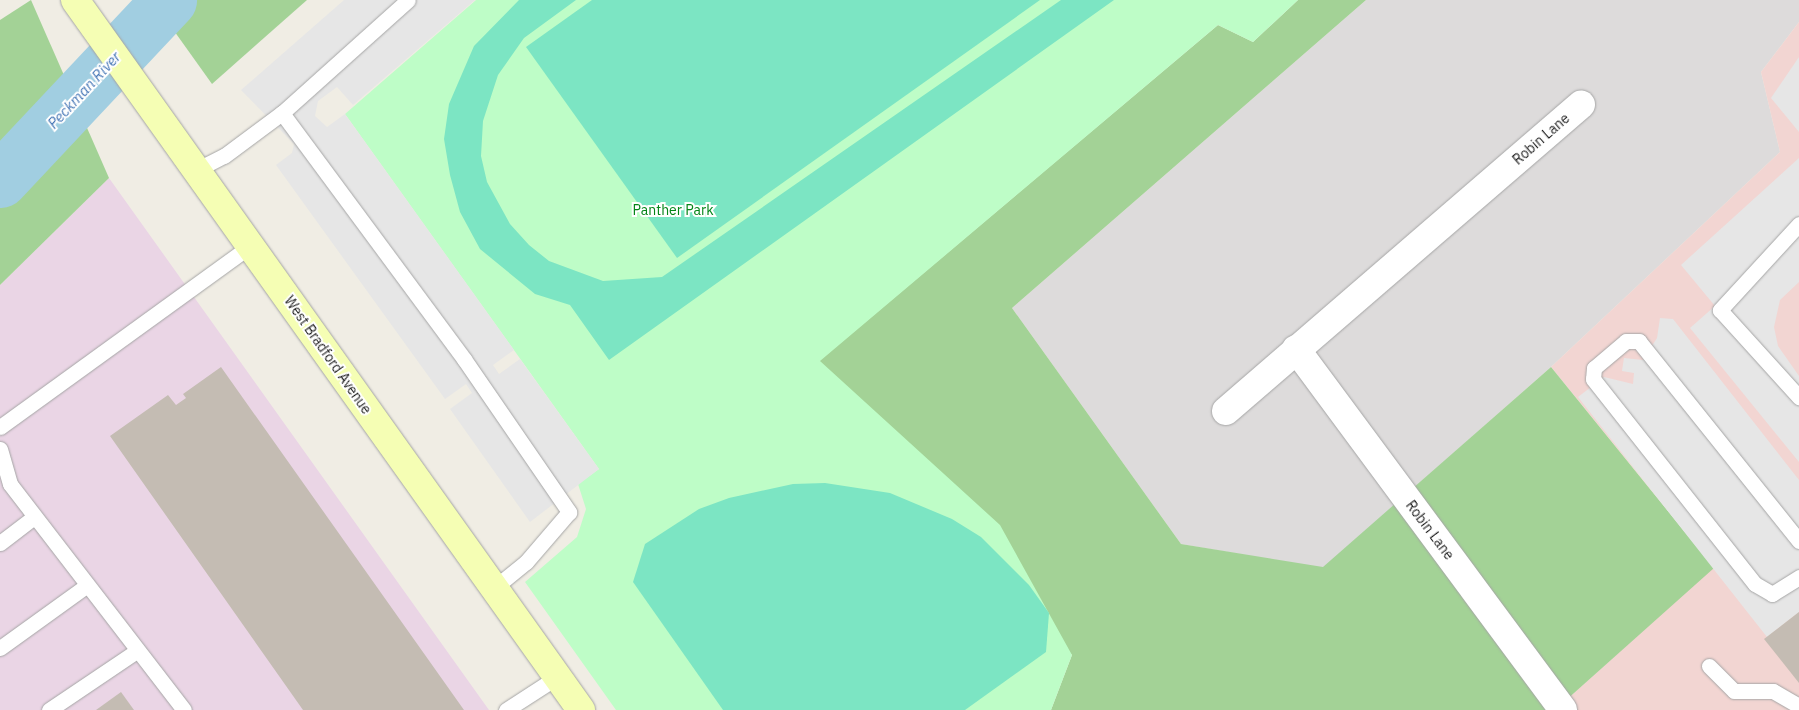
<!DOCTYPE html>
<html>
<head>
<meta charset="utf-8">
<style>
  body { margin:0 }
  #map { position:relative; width:1799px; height:710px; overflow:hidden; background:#f0ede4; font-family:"IBM Plex Sans",sans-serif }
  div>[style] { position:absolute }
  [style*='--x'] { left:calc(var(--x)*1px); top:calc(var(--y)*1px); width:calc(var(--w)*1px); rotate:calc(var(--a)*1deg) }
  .residential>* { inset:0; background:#dddbdb }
  .commercial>* { inset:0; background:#f2d5d2 }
  .industrial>* { inset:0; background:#ead5e5 }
  .forest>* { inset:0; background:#a3d296 }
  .park>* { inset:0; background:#befdc7 }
  .pitch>* { inset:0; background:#7ce5c3 }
  .parking>* { inset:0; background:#e6e6e6 }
  .river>* { height:55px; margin:-27.5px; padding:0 27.5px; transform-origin:27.5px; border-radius:27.5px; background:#a1cee1 }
  .building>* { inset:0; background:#c4bcb3 }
  .roads { filter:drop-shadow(0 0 1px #a5a5a5) drop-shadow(0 0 1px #a5a5a5) }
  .lane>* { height:15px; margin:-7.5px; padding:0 7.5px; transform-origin:7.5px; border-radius:7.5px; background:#fff }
  .street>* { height:28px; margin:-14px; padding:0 14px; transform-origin:14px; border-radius:14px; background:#fff }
  .secondary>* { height:28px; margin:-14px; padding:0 14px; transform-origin:14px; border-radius:14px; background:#f5feb4 }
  span { translate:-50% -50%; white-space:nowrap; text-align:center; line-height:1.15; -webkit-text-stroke:4px #fff; paint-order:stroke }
  .street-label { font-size:14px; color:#1e1e1e }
  .park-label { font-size:14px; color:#048517 }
  .water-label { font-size:15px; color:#4475b5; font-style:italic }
</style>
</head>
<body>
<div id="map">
  <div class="residential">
    <div style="clip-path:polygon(1366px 0,1799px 0,1799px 22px,1761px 72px,1780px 152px,1551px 367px,1323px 568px,1181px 544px,1012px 308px)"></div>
  </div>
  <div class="commercial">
    <div style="clip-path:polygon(1799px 22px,1799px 710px,1555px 710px,1714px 567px,1551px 367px,1780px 152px,1761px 72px)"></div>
  </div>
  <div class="industrial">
    <div style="clip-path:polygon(109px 178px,489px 710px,0 710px,0 285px)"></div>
  </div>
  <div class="forest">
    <div style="clip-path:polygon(31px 0,109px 178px,0 285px,0 20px)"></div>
    <div style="clip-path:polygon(152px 0,307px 0,212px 84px)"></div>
    <div style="clip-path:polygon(1298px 0,1366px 0,1012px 308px,1181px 544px,1323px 567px,1551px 367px,1714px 568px,1555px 710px,1051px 710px,1072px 655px,819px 361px,1218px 25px,1253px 42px)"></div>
  </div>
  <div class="park">
    <div style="clip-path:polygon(476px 0,1298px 0,1253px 42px,1218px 25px,820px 361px,1000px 525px,1072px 655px,1051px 710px,616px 710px,525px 582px,577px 537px,586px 509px,578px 484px,599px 469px,345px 114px)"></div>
  </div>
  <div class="pitch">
    <div style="clip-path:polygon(519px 0,576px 0,524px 38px,498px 75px,483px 121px,481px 156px,487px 182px,510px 224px,529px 245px,549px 261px,603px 281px,662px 277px,1061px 0,1114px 0,609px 360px,570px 305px,535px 294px,480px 249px,460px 212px,450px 175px,444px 139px,449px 104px,474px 46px)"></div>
    <div style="clip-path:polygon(592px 0,1040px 0,677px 258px,526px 47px)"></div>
    <div style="clip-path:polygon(825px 483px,890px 493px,952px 519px,981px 537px,1029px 585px,1049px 613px,1046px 652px,965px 710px,723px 710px,633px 582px,645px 544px,699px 509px,729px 498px,793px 484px)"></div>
  </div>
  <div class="parking">
    <div style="clip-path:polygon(344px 0,475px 0,353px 105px,337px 87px,318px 101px,315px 116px,327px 127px,345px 114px,514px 350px,493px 365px,499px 374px,520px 359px,599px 469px,530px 522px,450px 409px,472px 393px,466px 384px,445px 399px,276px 165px,292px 153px,294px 144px,241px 90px)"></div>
    <div style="clip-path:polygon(1799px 57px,1799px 132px,1771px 98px)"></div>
    <div style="clip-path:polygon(1799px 158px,1799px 282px,1780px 300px,1774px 327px,1778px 346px,1799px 376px,1799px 462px,1690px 328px,1715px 306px,1681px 265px)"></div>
    <div style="clip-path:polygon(1660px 318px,1673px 319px,1799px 480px,1799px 612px,1767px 637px,1578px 397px,1604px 377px,1633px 384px,1634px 373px,1622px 371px,1624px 358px,1643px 360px,1657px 338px)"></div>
  </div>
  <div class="river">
    <div style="--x:0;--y:180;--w:247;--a:-46.8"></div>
  </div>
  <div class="building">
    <div style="clip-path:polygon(221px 367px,464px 710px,303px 710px,110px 436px,168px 395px,176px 405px,186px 398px,183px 394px)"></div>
    <div style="clip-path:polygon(1799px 612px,1799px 683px,1764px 639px)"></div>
    <div style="clip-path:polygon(121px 692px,134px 710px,96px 710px)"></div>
  </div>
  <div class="roads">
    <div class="lane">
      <div style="--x:282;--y:113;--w:169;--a:-41.9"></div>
      <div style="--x:196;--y:170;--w:31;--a:-27"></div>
      <div style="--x:224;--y:156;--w:72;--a:-36.6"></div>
      <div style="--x:282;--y:113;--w:306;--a:53.5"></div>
      <div style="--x:464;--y:359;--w:186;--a:55.5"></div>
      <div style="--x:569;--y:512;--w:66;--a:130.7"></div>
      <div style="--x:526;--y:562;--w:41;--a:140.9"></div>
      <div style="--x:1799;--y:224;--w:117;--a:132.6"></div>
      <div style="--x:1720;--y:310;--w:118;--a:47.8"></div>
      <div style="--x:0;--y:427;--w:309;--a:-35.9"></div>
      <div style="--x:0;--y:449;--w:36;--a:74"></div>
      <div style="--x:10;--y:484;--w:285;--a:52.4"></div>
      <div style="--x:1799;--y:541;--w:256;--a:-128.7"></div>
      <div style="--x:1639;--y:341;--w:13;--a:180"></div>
      <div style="--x:1626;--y:341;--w:42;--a:139.8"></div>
      <div style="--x:1594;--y:368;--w:11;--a:95"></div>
      <div style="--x:1593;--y:379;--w:261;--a:51.7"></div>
      <div style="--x:1755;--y:584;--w:20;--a:30"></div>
      <div style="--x:1772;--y:594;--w:32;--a:-32"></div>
      <div style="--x:0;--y:543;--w:43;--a:-37.4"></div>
      <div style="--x:0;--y:648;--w:106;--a:-35.8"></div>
      <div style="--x:1709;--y:666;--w:35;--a:45"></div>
      <div style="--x:1734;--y:691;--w:39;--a:0"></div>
      <div style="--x:1773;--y:691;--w:30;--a:30"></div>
      <div style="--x:49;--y:710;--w:104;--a:-34"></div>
      <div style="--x:506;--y:710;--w:61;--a:-32.9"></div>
    </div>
    <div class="street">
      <div style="--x:1296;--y:349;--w:449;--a:53.5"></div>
      <div style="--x:1226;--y:411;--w:469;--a:-40.8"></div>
    </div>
    <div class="secondary">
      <div style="--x:75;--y:0;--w:872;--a:54.52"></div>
    </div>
  </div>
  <div class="street-label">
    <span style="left:1541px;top:139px;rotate:-41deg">Robin Lane</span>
    <span style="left:328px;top:355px;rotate:55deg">West Bradford Avenue</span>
    <span style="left:1430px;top:530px;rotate:53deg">Robin Lane</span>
  </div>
  <div class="park-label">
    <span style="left:673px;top:210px">Panther Park</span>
  </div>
  <div class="water-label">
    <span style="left:84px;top:90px;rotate:-47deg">Peckman River</span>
  </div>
</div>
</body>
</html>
